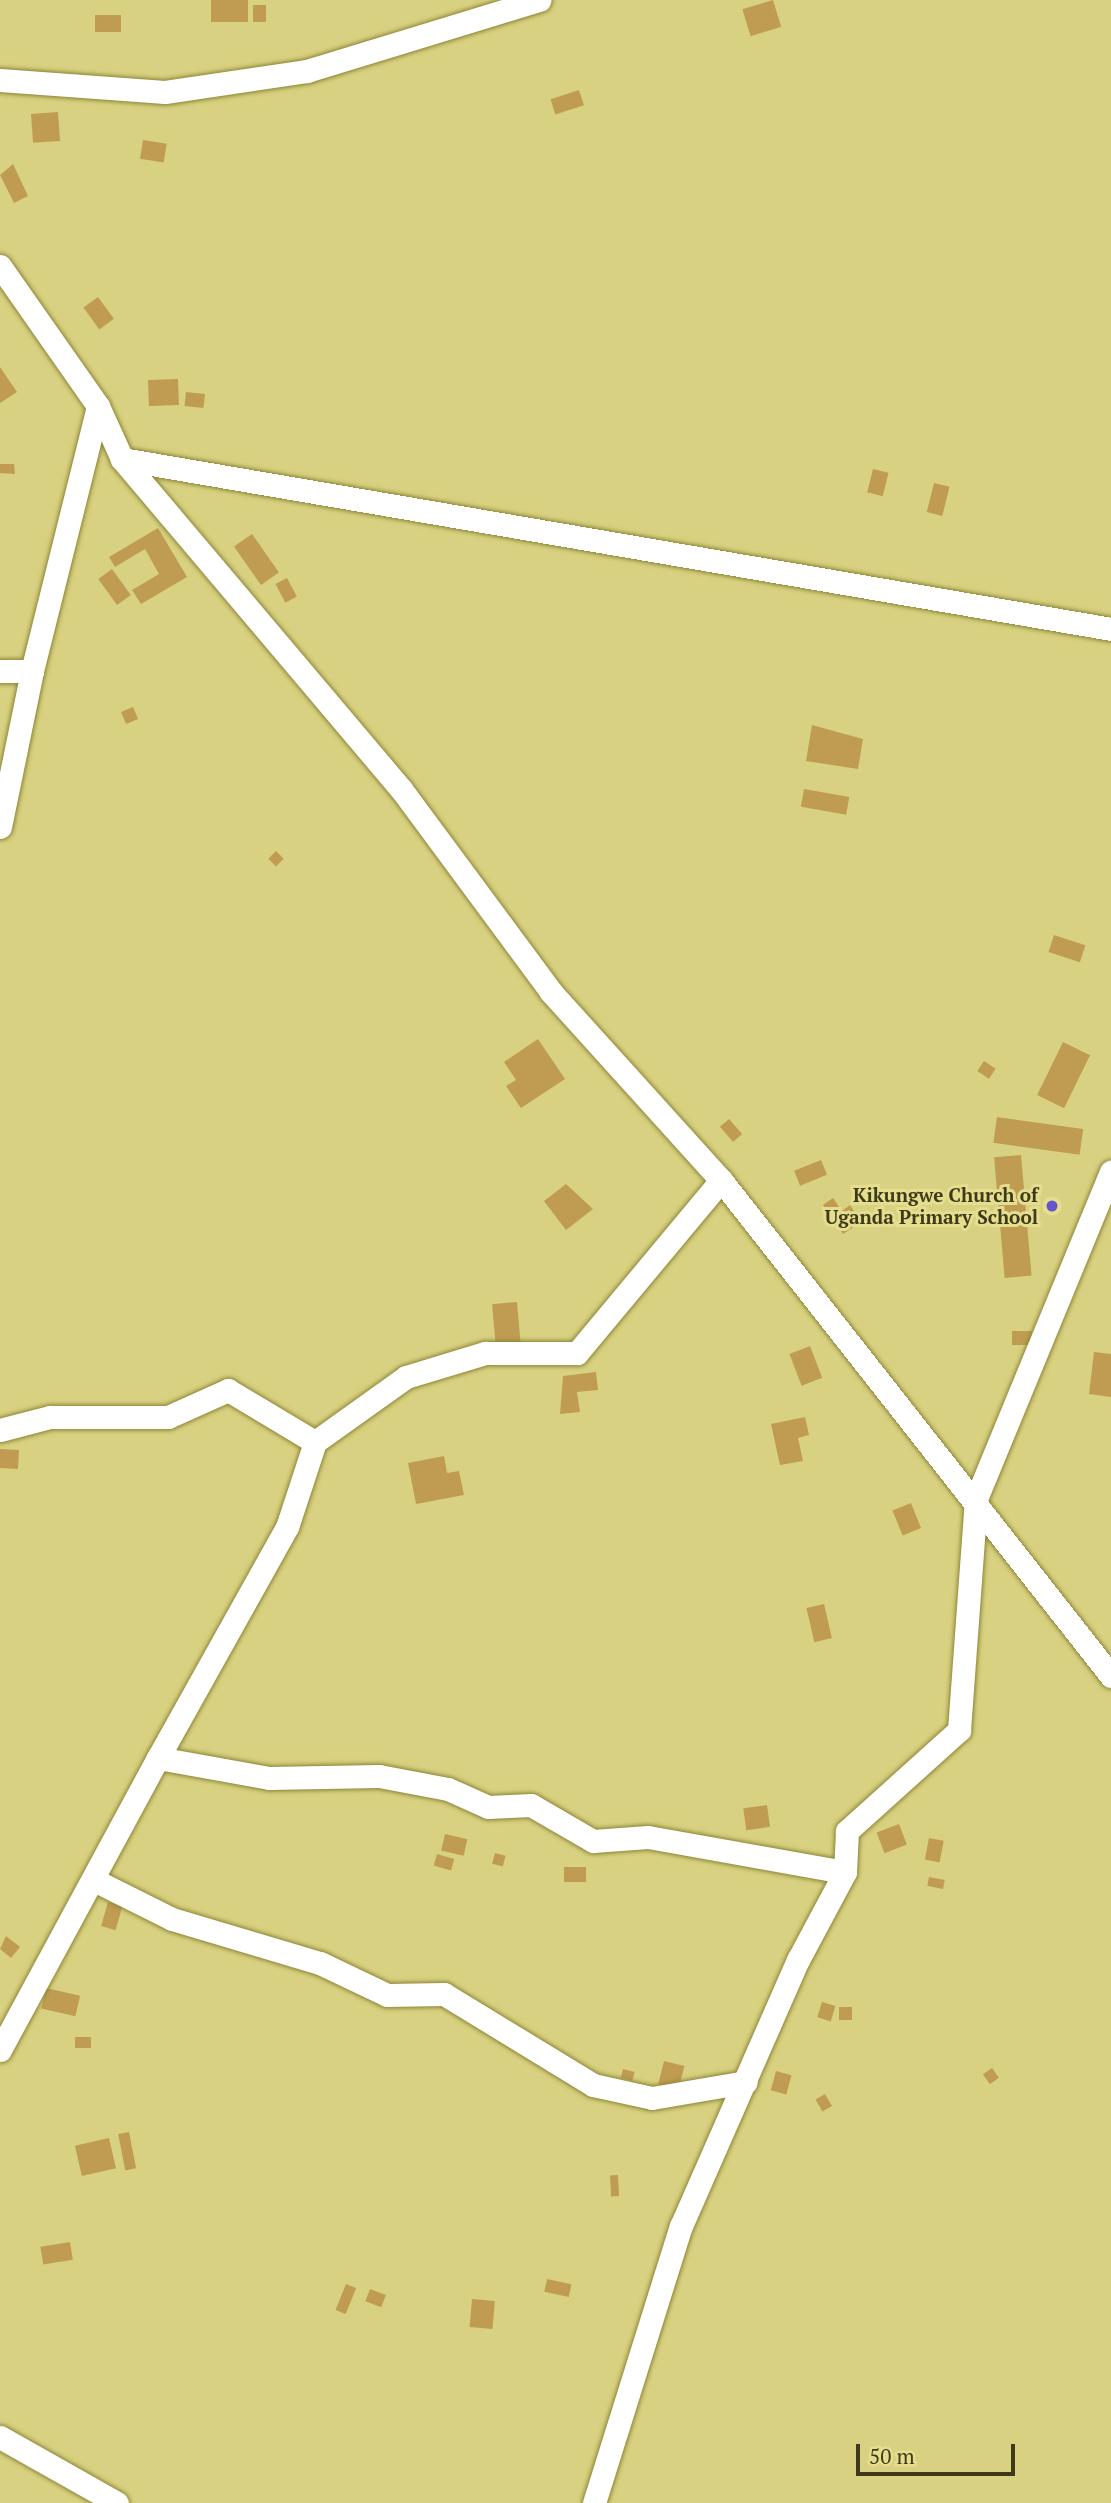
<!DOCTYPE html>
<html>
<head>
<meta charset="utf-8">
<style>
  body { margin:0 }
  #map { position:relative; width:1111px; height:2503px; overflow:hidden; background:#d8d181; font-family:"PT Serif",serif }
  div>[style] { position:absolute }
  [style*='--x'] { left:calc(var(--x)*1px); top:calc(var(--y)*1px); width:calc(var(--w)*1px); rotate:calc(var(--a)*1deg) }
  .building>* { inset:0; background:#c09c53; transform-origin:0 0 }
  .roads { filter:drop-shadow(0 0 2px #8d8636) drop-shadow(0 0 2px #8d8636) }
  .street>* { height:23px; margin:-11.5px; padding:0 11.5px; transform-origin:11.5px; border-radius:11.5px; background:#fff }
  .dots>* { width:19px; height:19px; translate:-50% -50%; box-sizing:border-box; border:4px solid #e5de8e; border-radius:50% }
  span { translate:-50% -50%; white-space:nowrap; text-align:center; line-height:1.15; -webkit-text-stroke:6px #e5de8e; paint-order:stroke }
  .poi-label { font-size:19px; color:#3e3a19; font-weight:700 }
  .right { translate:-100% -50%; text-align:right }
  .scale { position:absolute; left:856px; top:2444px; width:159px; height:32px; box-sizing:border-box; border:4px solid #3e3a19; border-top:0; padding-left:9px; font-size:21px; line-height:24px; white-space:nowrap; color:#3e3a19; -webkit-text-stroke:5px #e5de8e; paint-order:stroke }
</style>
</head>
<body>
<div id="map">
  <div class="building">
    <div style="left:248px;top:0;width:22px;height:37px;rotate:90deg"></div>
    <div style="left:773px;top:0;width:28px;height:32px;rotate:73deg"></div>
    <div style="left:253px;top:5px;width:13px;height:17px"></div>
    <div style="left:95px;top:15px;width:26px;height:17px"></div>
    <div style="left:579px;top:90px;width:16px;height:30px;rotate:72deg"></div>
    <div style="left:58px;top:112px;width:29px;height:27px;rotate:86deg"></div>
    <div style="left:143px;top:140px;width:24px;height:19px;rotate:9deg"></div>
    <div style="clip-path:polygon(13px 164px,28px 196px,14px 203px,0 175px)"></div>
    <div style="left:98px;top:297px;width:27px;height:18px;rotate:54deg"></div>
    <div style="clip-path:polygon(0 367px,17px 392px,0 403px)"></div>
    <div style="left:178px;top:379px;width:26px;height:30px;rotate:88deg"></div>
    <div style="left:186px;top:392px;width:19px;height:14px;rotate:6deg"></div>
    <div style="clip-path:polygon(0 464px,14px 464px,15px 474px,0 473px)"></div>
    <div style="left:873px;top:469px;width:16px;height:24px;rotate:14deg"></div>
    <div style="left:934px;top:483px;width:16px;height:30px;rotate:14deg"></div>
    <div style="clip-path:polygon(158px 528px,187px 577px,141px 604px,132px 590px,159px 574px,145px 549px,115px 567px,109px 557px)"></div>
    <div style="left:252px;top:534px;width:47px;height:22px;rotate:55deg"></div>
    <div style="left:112px;top:569px;width:32px;height:17px;rotate:54deg"></div>
    <div style="left:287px;top:578px;width:21px;height:13px;rotate:62deg"></div>
    <div style="left:133px;top:707px;width:13px;height:13px;rotate:67deg"></div>
    <div style="clip-path:polygon(812px 725px,863px 739px,858px 769px,806px 761px)"></div>
    <div style="left:804px;top:789px;width:46px;height:18px;rotate:10deg"></div>
    <div style="left:276px;top:851px;width:11px;height:11px;rotate:45deg"></div>
    <div style="left:1054px;top:935px;width:33px;height:18px;rotate:18deg"></div>
    <div style="clip-path:polygon(538px 1039px,565px 1079px,521px 1108px,506px 1086px,516px 1080px,504px 1062px)"></div>
    <div style="left:1063px;top:1042px;width:30px;height:59px;rotate:26deg"></div>
    <div style="left:984px;top:1061px;width:14px;height:12px;rotate:34deg"></div>
    <div style="left:997px;top:1117px;width:87px;height:26px;rotate:8deg"></div>
    <div style="left:729px;top:1119px;width:20px;height:12px;rotate:49deg"></div>
    <div style="left:1021px;top:1155px;width:121px;height:27px;rotate:85deg"></div>
    <div style="left:821px;top:1160px;width:16px;height:29px;rotate:68deg"></div>
    <div style="clip-path:polygon(566px 1184px,593px 1209px,566px 1230px,544px 1201px)"></div>
    <div style="clip-path:polygon(833px 1198px,842px 1211px,850px 1205px,861px 1222px,843px 1234px,823px 1205px)"></div>
    <div style="left:517px;top:1302px;width:42px;height:25px;rotate:85deg"></div>
    <div style="left:1032px;top:1331px;width:14px;height:20px;rotate:90deg"></div>
    <div style="left:810px;top:1346px;width:34px;height:22px;rotate:69deg"></div>
    <div style="clip-path:polygon(1094px 1352px,1111px 1354px,1111px 1397px,1089px 1394px)"></div>
    <div style="clip-path:polygon(596px 1372px,598px 1390px,577px 1392px,580px 1412px,560px 1414px,563px 1376px)"></div>
    <div style="clip-path:polygon(805px 1417px,809px 1435px,798px 1438px,803px 1461px,780px 1465px,771px 1424px)"></div>
    <div style="left:0;top:1449px;width:19px;height:19px;rotate:3deg"></div>
    <div style="clip-path:polygon(444px 1456px,447px 1473px,459px 1471px,464px 1495px,416px 1504px,408px 1463px)"></div>
    <div style="left:911px;top:1503px;width:27px;height:20px;rotate:68deg"></div>
    <div style="left:824px;top:1604px;width:35px;height:18px;rotate:77deg"></div>
    <div style="left:767px;top:1805px;width:22px;height:24px;rotate:82deg"></div>
    <div style="left:899px;top:1824px;width:22px;height:24px;rotate:69deg"></div>
    <div style="left:445px;top:1834px;width:23px;height:17px;rotate:13deg"></div>
    <div style="left:929px;top:1838px;width:15px;height:22px;rotate:11deg"></div>
    <div style="left:495px;top:1853px;width:11px;height:11px;rotate:15deg"></div>
    <div style="left:437px;top:1854px;width:18px;height:12px;rotate:16deg"></div>
    <div style="left:564px;top:1867px;width:22px;height:15px"></div>
    <div style="left:929px;top:1877px;width:16px;height:9px;rotate:11deg"></div>
    <div style="left:108px;top:1902px;width:15px;height:25px;rotate:16deg"></div>
    <div style="clip-path:polygon(6px 1936px,20px 1947px,11px 1958px,0 1949px)"></div>
    <div style="left:46px;top:1988px;width:35px;height:21px;rotate:13deg"></div>
    <div style="left:822px;top:2002px;width:14px;height:16px;rotate:17deg"></div>
    <div style="left:839px;top:2007px;width:13px;height:13px"></div>
    <div style="left:75px;top:2037px;width:16px;height:11px"></div>
    <div style="left:664px;top:2061px;width:21px;height:24px;rotate:14deg"></div>
    <div style="left:992px;top:2068px;width:12px;height:11px;rotate:55deg"></div>
    <div style="left:623px;top:2069px;width:12px;height:9px;rotate:14deg"></div>
    <div style="left:776px;top:2071px;width:16px;height:20px;rotate:15deg"></div>
    <div style="left:825px;top:2094px;width:14px;height:11px;rotate:60deg"></div>
    <div style="left:129px;top:2132px;width:37px;height:11px;rotate:79deg"></div>
    <div style="left:109px;top:2138px;width:31px;height:35px;rotate:77deg"></div>
    <div style="left:618px;top:2175px;width:21px;height:8px;rotate:87deg"></div>
    <div style="left:70px;top:2242px;width:18px;height:30px;rotate:81deg"></div>
    <div style="left:547px;top:2279px;width:25px;height:13px;rotate:12deg"></div>
    <div style="left:346px;top:2284px;width:11px;height:28px;rotate:22deg"></div>
    <div style="left:370px;top:2289px;width:17px;height:13px;rotate:21deg"></div>
    <div style="left:472px;top:2299px;width:23px;height:28px;rotate:5deg"></div>
  </div>
  <div class="roads">
    <div class="street">
      <div style="--x:0;--y:80;--w:165;--a:4.2"></div>
      <div style="--x:165;--y:92;--w:144;--a:-8.4"></div>
      <div style="--x:307;--y:71;--w:243;--a:-17"></div>
      <div style="--x:0;--y:266;--w:171;--a:55"></div>
      <div style="--x:98;--y:406;--w:58;--a:65.6"></div>
      <div style="--x:122;--y:459;--w:432;--a:49.8"></div>
      <div style="--x:401;--y:789;--w:252;--a:53.5"></div>
      <div style="--x:551;--y:992;--w:253;--a:47.9"></div>
      <div style="--x:721;--y:1180;--w:631;--a:51.82"></div>
      <div style="--x:122;--y:459;--w:1004;--a:9.75"></div>
      <div style="--x:0;--y:671;--w:32;--a:0"></div>
      <div style="--x:32;--y:671;--w:273;--a:-76"></div>
      <div style="--x:0;--y:827;--w:159;--a:-78.4"></div>
      <div style="--x:0;--y:1430;--w:52;--a:-14.6"></div>
      <div style="--x:50;--y:1417;--w:118;--a:0"></div>
      <div style="--x:168;--y:1417;--w:66;--a:-24.2"></div>
      <div style="--x:228;--y:1390;--w:101;--a:30.9"></div>
      <div style="--x:315;--y:1442;--w:89;--a:108.2"></div>
      <div style="--x:287;--y:1527;--w:265;--a:119.2"></div>
      <div style="--x:315;--y:1442;--w:112;--a:-35.5"></div>
      <div style="--x:406;--y:1377;--w:83;--a:-16.9"></div>
      <div style="--x:485;--y:1353;--w:92;--a:0"></div>
      <div style="--x:577;--y:1353;--w:225;--a:-50.2"></div>
      <div style="--x:96;--y:1881;--w:85;--a:26.6"></div>
      <div style="--x:172;--y:1919;--w:154;--a:16.6"></div>
      <div style="--x:320;--y:1963;--w:74;--a:25.5"></div>
      <div style="--x:387;--y:1995;--w:57;--a:-1"></div>
      <div style="--x:444;--y:1994;--w:175;--a:31.4"></div>
      <div style="--x:593;--y:2085;--w:60;--a:12.4"></div>
      <div style="--x:652;--y:2098;--w:95;--a:-9.7"></div>
      <div style="--x:0;--y:2050;--w:332;--a:-61.6"></div>
      <div style="--x:158;--y:1758;--w:113;--a:10.2"></div>
      <div style="--x:269;--y:1778;--w:110;--a:-1"></div>
      <div style="--x:379;--y:1776;--w:70;--a:10.7"></div>
      <div style="--x:448;--y:1789;--w:44;--a:24.2"></div>
      <div style="--x:488;--y:1807;--w:43;--a:-2.7"></div>
      <div style="--x:531;--y:1805;--w:72;--a:30.1"></div>
      <div style="--x:593;--y:1841;--w:55;--a:-4.2"></div>
      <div style="--x:648;--y:1837;--w:200;--a:10.1"></div>
      <div style="--x:0;--y:2437;--w:134;--a:29.4"></div>
      <div style="--x:594;--y:2503;--w:290;--a:-72.6"></div>
      <div style="--x:681;--y:2226;--w:291;--a:-66.3"></div>
      <div style="--x:798;--y:1960;--w:100;--a:-61.9"></div>
      <div style="--x:845;--y:1872;--w:41;--a:-87.2"></div>
      <div style="--x:847;--y:1831;--w:151;--a:-42"></div>
      <div style="--x:959;--y:1730;--w:232;--a:-85.8"></div>
      <div style="--x:976;--y:1499;--w:354;--a:-67.6"></div>
    </div>
  </div>
  <div class="dots">
    <div style="left:1052px;top:1206px;background:#6455cf"></div>
  </div>
  <div class="poi-label">
    <span class="right" style="left:1038px;top:1206px">Kikungwe Church of<br>Uganda Primary School</span>
  </div>
  <div class="scale">50 m</div>
</div>
</body>
</html>
